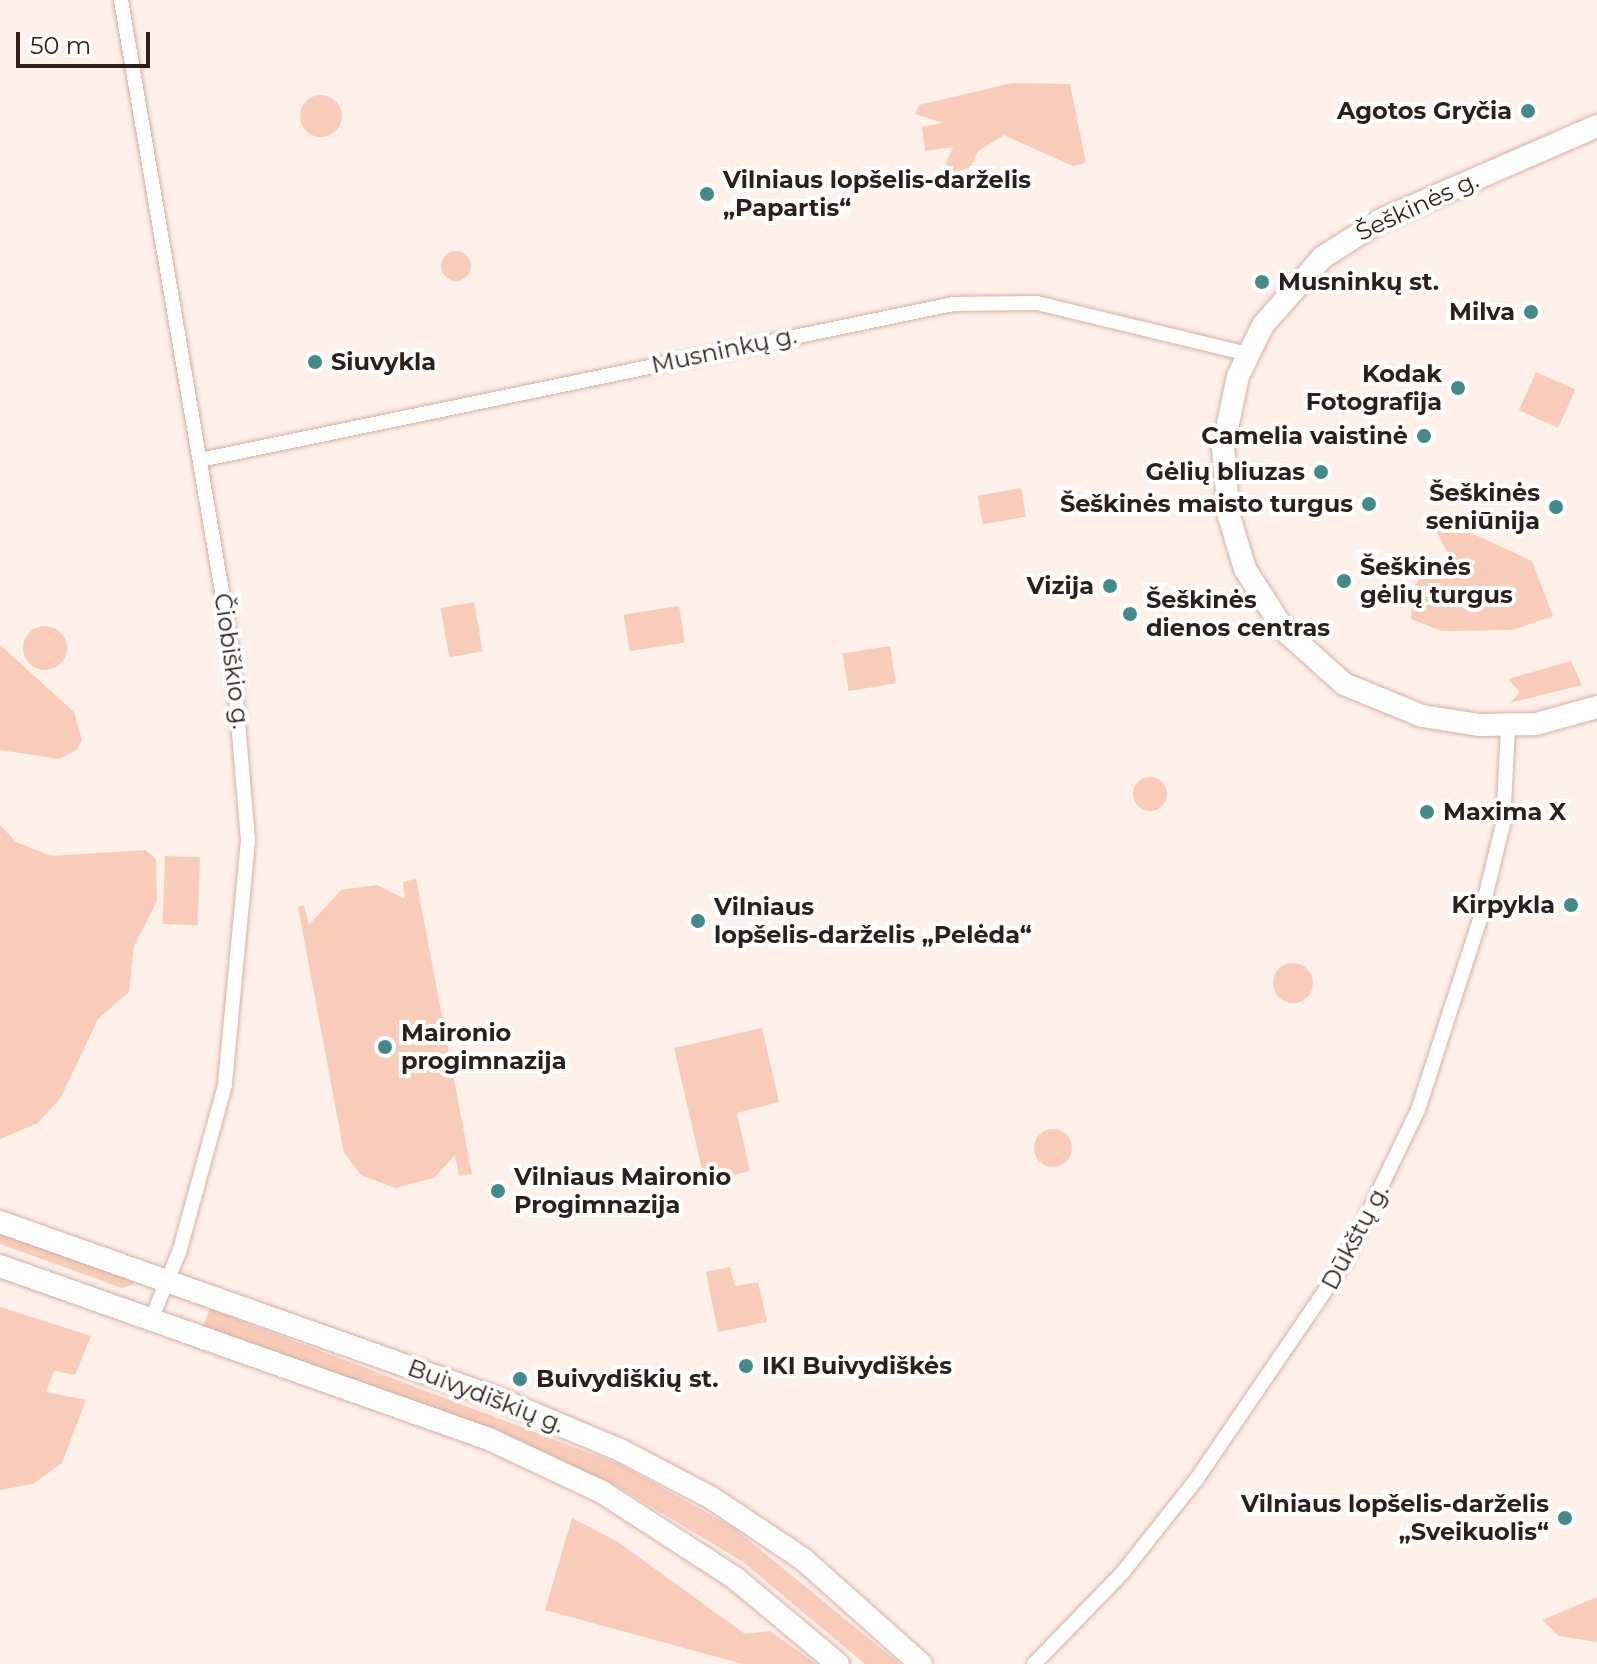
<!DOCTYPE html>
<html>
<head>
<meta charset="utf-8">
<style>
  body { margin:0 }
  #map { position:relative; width:1597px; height:1664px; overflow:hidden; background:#fff0ea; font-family:Montserrat,sans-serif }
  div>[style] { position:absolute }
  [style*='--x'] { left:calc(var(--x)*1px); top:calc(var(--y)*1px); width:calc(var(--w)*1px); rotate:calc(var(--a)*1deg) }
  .green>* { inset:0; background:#f9ccba; transform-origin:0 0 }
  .round { border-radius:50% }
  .roads { filter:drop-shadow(0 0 2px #d4b1a3) drop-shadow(0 0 2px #d4b1a3) }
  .street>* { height:14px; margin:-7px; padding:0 7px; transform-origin:7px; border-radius:7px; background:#fff }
  .secondary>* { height:22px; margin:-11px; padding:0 11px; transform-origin:11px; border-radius:11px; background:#fff }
  .dots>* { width:22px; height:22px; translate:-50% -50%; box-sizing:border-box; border:4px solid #fff; border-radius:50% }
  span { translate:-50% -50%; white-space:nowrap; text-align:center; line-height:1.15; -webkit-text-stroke:8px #fff; paint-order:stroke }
  .poi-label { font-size:24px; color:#2d201b; font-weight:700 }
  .right { translate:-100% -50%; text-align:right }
  .left { translate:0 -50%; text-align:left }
  .street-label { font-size:24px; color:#2d201b }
  .scale { position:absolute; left:16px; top:32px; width:134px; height:36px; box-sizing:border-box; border:4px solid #2d201b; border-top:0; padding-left:10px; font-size:24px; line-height:28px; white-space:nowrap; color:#2d201b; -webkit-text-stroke:6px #fff; paint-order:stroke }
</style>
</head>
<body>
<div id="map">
  <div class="green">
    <div style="clip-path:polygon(1012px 83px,1070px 84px,1086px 163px,1073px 166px,1004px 135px,978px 151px,970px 168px,953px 172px,946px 163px,953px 147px,925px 151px,922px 127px,943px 123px,915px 114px,919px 105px)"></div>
    <div class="round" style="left:300px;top:95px;width:42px;height:42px"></div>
    <div class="round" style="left:441px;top:251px;width:30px;height:30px"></div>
    <div style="left:1536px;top:372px;width:43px;height:42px;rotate:24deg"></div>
    <div style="left:1021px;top:488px;width:29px;height:44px;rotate:80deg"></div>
    <div style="clip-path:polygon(1443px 520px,1532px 561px,1553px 616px,1512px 630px,1442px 631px,1411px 619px,1414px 587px,1425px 571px,1454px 564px,1436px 531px)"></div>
    <div style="left:474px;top:602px;width:50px;height:34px;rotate:80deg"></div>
    <div style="left:679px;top:606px;width:37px;height:56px;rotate:81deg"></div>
    <div class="round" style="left:23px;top:626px;width:44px;height:44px"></div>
    <div style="clip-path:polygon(0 645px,74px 712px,82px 740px,77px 750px,59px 759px,0 750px)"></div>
    <div style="left:890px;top:646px;width:38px;height:48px;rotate:81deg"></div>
    <div style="clip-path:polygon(1571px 661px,1582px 685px,1510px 703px,1520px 692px,1508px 679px)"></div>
    <div class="round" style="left:1133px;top:777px;width:34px;height:34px"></div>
    <div style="clip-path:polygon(0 825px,16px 842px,51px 856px,145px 850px,156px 859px,157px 901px,134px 946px,129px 992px,98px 1019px,61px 1097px,38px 1123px,0 1139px)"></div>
    <div style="left:165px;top:856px;width:35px;height:68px;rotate:2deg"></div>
    <div style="clip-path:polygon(416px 879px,472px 1174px,459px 1176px,455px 1155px,434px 1178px,395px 1188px,361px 1175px,344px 1153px,298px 907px,304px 905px,309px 925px,341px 890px,377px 885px,405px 899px,403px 882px)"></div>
    <div class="round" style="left:1273px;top:963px;width:40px;height:40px"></div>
    <div style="clip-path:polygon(762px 1028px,779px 1102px,737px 1113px,750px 1171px,705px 1182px,674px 1048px)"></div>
    <div class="round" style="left:1034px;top:1129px;width:38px;height:38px"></div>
    <div style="clip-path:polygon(0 1233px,133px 1280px,134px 1284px,122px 1288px,0 1244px)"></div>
    <div style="clip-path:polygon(730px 1267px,735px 1286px,758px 1282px,767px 1322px,718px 1332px,706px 1272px)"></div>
    <div style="clip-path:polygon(0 1307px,91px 1336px,75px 1375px,54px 1371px,46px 1392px,86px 1400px,62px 1463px,33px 1484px,0 1490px)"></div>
    <div style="clip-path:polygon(210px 1309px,621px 1465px,731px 1526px,900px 1664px,865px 1664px,743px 1562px,615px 1485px,460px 1417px,203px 1326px)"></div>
    <div style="clip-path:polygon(572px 1518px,618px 1542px,745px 1634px,770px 1631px,816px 1664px,743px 1664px,545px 1610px)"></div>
    <div style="clip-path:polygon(1597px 1597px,1597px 1642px,1559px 1636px,1542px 1620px)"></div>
  </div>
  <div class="roads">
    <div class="street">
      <div style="--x:121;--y:0;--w:659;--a:80.31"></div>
      <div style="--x:232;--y:650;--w:191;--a:85.2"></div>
      <div style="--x:248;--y:840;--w:246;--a:95.4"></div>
      <div style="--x:225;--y:1085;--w:171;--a:105.3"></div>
      <div style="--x:180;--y:1250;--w:73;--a:112.7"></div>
      <div style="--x:200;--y:460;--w:769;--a:-11.7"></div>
      <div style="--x:953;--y:304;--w:84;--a:-0.7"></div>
      <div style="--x:1037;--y:303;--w:217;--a:13.6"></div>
      <div style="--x:1034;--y:1664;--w:128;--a:-45.9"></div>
      <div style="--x:1123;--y:1572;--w:117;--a:-51.6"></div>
      <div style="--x:1196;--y:1480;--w:263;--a:-55.7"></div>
      <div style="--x:1344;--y:1263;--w:170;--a:-64.2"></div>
      <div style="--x:1418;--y:1110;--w:201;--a:-72"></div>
      <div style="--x:1480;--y:919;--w:98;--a:-76.4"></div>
      <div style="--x:1503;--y:824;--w:97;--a:-87"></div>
    </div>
    <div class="secondary">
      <div style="--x:1597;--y:126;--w:233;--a:156.5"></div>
      <div style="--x:1383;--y:219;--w:71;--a:147.7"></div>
      <div style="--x:1323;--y:257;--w:91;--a:131.4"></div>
      <div style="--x:1263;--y:325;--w:57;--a:116.1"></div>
      <div style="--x:1238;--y:376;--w:74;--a:101.8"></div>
      <div style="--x:1223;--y:448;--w:68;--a:85"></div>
      <div style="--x:1229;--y:516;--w:55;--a:73.2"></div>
      <div style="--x:1245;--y:569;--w:72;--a:57.4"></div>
      <div style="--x:1284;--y:630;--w:81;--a:42"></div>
      <div style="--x:1344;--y:684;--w:84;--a:22.3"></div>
      <div style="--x:1422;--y:716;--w:59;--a:8.8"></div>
      <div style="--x:1480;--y:725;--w:56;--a:-1"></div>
      <div style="--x:1536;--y:724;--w:63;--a:-15.6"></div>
      <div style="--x:0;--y:1222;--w:524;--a:19.51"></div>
      <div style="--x:494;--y:1397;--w:137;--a:22.8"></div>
      <div style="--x:620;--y:1450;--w:102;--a:27.6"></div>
      <div style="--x:710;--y:1497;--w:112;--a:33.7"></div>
      <div style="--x:803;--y:1559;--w:158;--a:41.7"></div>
      <div style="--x:0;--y:1266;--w:519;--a:19.48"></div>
      <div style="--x:489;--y:1439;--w:125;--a:25.1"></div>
      <div style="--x:602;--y:1492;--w:158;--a:32.9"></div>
      <div style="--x:735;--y:1578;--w:134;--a:39.9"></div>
    </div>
  </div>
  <div class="dots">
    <div style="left:1528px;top:111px;background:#438a88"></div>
    <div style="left:707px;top:194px;background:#438a88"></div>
    <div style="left:1262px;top:282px;background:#438a88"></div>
    <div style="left:1531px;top:312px;background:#438a88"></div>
    <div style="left:315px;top:362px;background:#438a88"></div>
    <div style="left:1458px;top:388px;background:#438a88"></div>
    <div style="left:1424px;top:436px;background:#438a88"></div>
    <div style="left:1321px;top:472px;background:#438a88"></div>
    <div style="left:1369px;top:504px;background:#438a88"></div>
    <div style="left:1556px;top:507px;background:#438a88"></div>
    <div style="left:1344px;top:581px;background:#438a88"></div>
    <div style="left:1110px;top:586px;background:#438a88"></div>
    <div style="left:1130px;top:614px;background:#438a88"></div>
    <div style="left:1427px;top:812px;background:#438a88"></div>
    <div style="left:1571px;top:905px;background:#438a88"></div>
    <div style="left:698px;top:921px;background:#438a88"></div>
    <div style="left:385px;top:1047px;background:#438a88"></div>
    <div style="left:498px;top:1191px;background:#438a88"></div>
    <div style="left:746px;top:1366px;background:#438a88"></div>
    <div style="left:520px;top:1379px;background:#438a88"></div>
    <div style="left:1565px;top:1518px;background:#438a88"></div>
  </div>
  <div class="poi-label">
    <span class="right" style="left:1512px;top:111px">Agotos Gryčia</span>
    <span class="left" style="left:723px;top:194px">Vilniaus lopšelis-darželis<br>„Papartis“</span>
    <span class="left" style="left:1278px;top:282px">Musninkų st.</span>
    <span class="right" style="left:1515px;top:312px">Milva</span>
    <span class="left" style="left:331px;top:362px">Siuvykla</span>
    <span class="right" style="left:1442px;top:388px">Kodak<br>Fotografija</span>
    <span class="right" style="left:1408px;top:436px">Camelia vaistinė</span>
    <span class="right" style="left:1305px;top:472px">Gėlių bliuzas</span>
    <span class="right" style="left:1540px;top:507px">Šeškinės<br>seniūnija</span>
    <span class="right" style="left:1353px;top:504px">Šeškinės maisto turgus</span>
    <span class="left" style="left:1360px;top:581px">Šeškinės<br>gėlių turgus</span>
    <span class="right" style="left:1094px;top:586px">Vizija</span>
    <span class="left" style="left:1146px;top:614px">Šeškinės<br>dienos centras</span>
    <span class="left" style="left:1443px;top:812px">Maxima X</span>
    <span class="right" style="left:1555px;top:905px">Kirpykla</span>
    <span class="left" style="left:714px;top:921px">Vilniaus<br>lopšelis-darželis „Pelėda“</span>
    <span class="left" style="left:401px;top:1047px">Maironio<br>progimnazija</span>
    <span class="left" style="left:514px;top:1191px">Vilniaus Maironio<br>Progimnazija</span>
    <span class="left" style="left:762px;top:1366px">IKI Buivydiškės</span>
    <span class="left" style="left:536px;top:1379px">Buivydiškių st.</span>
    <span class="right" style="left:1549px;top:1518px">Vilniaus lopšelis-darželis<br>„Sveikuolis“</span>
  </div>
  <div class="street-label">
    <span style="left:1417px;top:206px;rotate:-25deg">Šeškinės g.</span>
    <span style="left:724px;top:350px;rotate:-12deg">Musninkų g.</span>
    <span style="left:232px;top:661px;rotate:82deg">Čiobiškio g.</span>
    <span style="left:1355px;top:1237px;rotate:-62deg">Dūkštų g.</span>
    <span style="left:486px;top:1396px;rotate:21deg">Buivydiškių g.</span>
  </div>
  <div class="scale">50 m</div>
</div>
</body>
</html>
